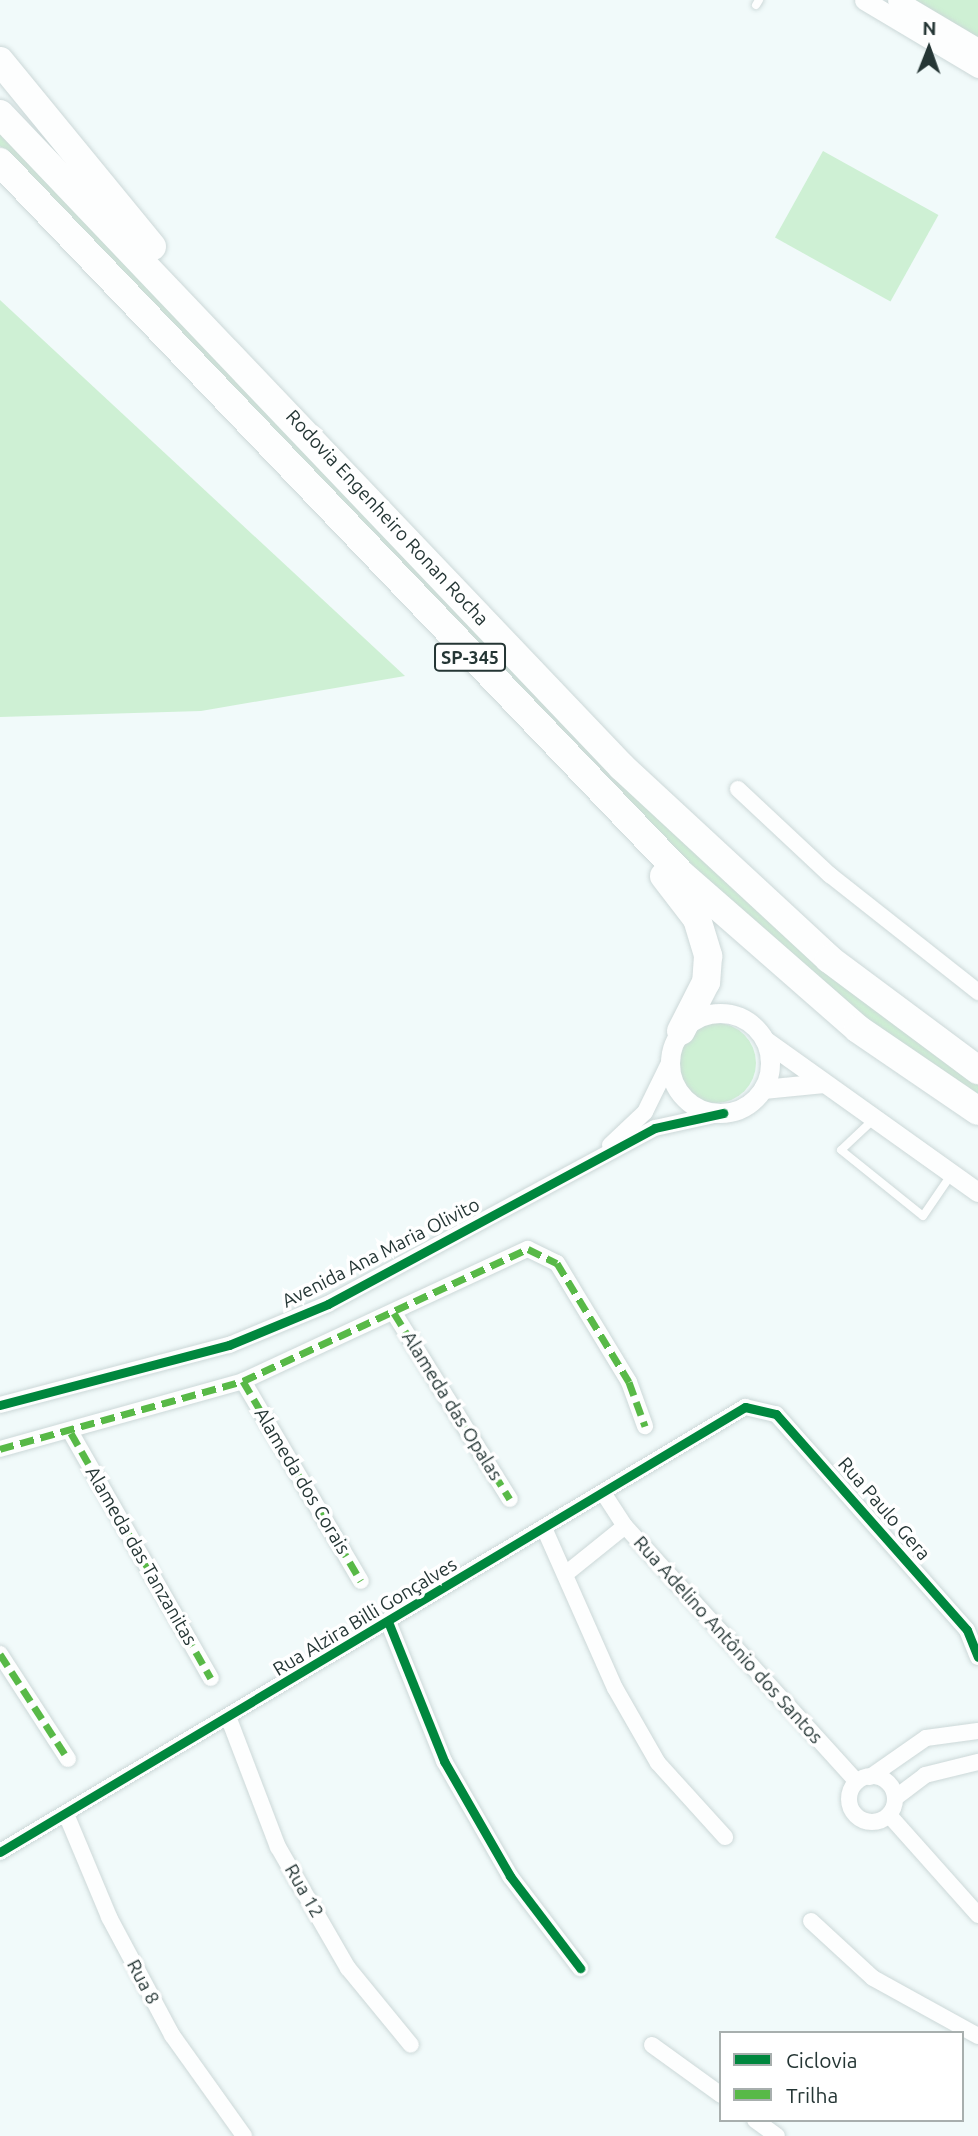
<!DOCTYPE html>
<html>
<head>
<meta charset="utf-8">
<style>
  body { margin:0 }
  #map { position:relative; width:978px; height:2136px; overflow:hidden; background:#f1fafa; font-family:Ubuntu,sans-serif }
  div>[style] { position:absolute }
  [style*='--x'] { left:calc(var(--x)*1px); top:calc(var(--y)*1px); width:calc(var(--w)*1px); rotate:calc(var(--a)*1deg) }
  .green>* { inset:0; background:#cef0d4; transform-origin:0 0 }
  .round { border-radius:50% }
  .roads { filter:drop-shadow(0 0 2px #ccd8d8) drop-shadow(0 0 2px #ccd8d8) }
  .service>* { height:8px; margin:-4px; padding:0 4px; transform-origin:4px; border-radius:4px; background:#fdfefe }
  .minor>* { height:16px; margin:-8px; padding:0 8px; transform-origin:8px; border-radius:8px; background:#fdfefe }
  .minor>.ring { margin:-8px; padding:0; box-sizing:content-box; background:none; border:16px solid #fdfefe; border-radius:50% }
  .tertiary>* { height:19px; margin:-9.5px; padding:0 9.5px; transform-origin:9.5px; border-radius:9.5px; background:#fdfefe }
  .tertiary>.ring { margin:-9.5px; padding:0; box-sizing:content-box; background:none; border:19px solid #fdfefe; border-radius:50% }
  .motorway>* { height:28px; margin:-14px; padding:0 14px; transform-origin:14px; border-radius:14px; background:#fdfefe }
  .quiet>* { height:7px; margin-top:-3.5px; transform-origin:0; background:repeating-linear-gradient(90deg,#58b947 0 14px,transparent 0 21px) }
  .cycleway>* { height:9px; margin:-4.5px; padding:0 4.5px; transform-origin:4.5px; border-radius:4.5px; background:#00873e }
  span { translate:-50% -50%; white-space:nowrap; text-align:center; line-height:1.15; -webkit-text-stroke:7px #fff; paint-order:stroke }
  .shield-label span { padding:2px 5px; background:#fff; border:2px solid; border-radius:5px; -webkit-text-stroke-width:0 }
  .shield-label { font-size:18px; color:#253635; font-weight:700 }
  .street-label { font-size:19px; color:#253635 }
  .legend { position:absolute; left:719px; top:2031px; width:245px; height:91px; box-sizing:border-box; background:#fff; border:2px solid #a8afae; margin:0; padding:9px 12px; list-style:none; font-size:21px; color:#253635 }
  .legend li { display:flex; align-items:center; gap:14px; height:35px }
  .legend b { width:35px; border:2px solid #a8afae }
  .north { position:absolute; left:894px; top:14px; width:70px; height:70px; -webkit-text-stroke:5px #fff; paint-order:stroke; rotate:1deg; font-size:19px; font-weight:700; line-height:28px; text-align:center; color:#253635 }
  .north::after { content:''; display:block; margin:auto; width:24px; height:32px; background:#253635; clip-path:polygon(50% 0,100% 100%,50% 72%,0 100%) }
</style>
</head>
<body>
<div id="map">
  <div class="green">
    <div style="clip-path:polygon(913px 0,978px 0,978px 38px)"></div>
    <div style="clip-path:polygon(0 126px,341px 485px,978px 1082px,978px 1101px,888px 1036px,682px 860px,0 146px)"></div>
    <div style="left:823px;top:151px;width:132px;height:99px;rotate:29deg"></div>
    <div style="clip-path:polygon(0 300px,405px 676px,201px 711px,0 717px)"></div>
    <div class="round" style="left:676px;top:1023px;width:80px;height:80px"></div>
  </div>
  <div class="roads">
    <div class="service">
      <div style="--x:756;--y:5;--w:6;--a:-59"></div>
      <div style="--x:874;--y:1119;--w:45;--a:136.8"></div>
      <div style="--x:841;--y:1150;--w:105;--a:38.8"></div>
      <div style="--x:923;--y:1216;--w:50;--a:-55.7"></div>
    </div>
    <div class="minor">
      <div style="--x:738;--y:789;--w:126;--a:43.1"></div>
      <div style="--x:830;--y:875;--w:189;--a:38.3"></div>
      <div style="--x:610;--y:1145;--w:48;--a:-43.3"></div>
      <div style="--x:645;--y:1112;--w:55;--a:-63.9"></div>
      <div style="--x:394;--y:1313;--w:219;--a:58.1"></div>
      <div style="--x:243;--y:1381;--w:232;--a:59.5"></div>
      <div style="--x:0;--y:1405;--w:237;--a:-14.7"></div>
      <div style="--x:229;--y:1345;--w:107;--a:-22.5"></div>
      <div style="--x:328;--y:1304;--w:371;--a:-28.3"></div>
      <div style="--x:655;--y:1128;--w:70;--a:-12.4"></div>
      <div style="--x:71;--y:1433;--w:282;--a:60.3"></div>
      <div style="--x:0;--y:1449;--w:252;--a:-15.6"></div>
      <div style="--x:243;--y:1381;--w:314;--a:-24.9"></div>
      <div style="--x:528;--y:1249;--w:32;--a:26"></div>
      <div style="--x:557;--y:1263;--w:139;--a:58.8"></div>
      <div style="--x:629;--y:1382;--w:47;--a:70"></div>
      <div style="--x:604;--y:1494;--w:38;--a:57"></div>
      <div style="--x:625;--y:1526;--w:345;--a:47.8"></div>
      <div style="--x:544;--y:1528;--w:175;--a:66.1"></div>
      <div style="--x:615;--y:1688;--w:86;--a:60.2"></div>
      <div style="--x:658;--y:1763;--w:100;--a:47.8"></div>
      <div style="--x:568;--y:1572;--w:73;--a:-38.9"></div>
      <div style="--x:389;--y:1624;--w:148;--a:68.1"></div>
      <div style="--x:444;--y:1761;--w:133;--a:60.1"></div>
      <div style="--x:510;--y:1876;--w:116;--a:52.7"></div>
      <div style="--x:0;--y:1654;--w:125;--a:57.1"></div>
      <div style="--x:229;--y:1719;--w:137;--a:69.1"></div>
      <div style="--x:278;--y:1847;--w:140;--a:60"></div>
      <div style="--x:348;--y:1968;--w:99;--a:50.7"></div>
      <div class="ring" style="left:849px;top:1776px;width:30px;height:30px"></div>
      <div style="--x:870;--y:1777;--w:68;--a:-34.9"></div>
      <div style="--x:926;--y:1738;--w:52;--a:-7.7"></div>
      <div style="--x:895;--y:1798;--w:38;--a:-37"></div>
      <div style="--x:925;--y:1775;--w:55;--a:-13.8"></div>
      <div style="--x:66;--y:1814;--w:112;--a:67.3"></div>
      <div style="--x:109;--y:1917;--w:134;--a:61.9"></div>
      <div style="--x:172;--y:2035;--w:124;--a:54.5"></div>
      <div style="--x:889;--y:1815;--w:134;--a:48.3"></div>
      <div style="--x:0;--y:1852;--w:868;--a:-30.85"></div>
      <div style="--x:745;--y:1407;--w:32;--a:13"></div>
      <div style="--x:776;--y:1414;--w:288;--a:48.5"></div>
      <div style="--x:967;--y:1630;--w:29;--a:68"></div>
      <div style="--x:811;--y:1921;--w:84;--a:42.6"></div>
      <div style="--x:873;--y:1978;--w:120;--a:28.9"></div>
      <div style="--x:652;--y:2045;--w:85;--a:35.9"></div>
      <div style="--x:755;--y:2120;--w:27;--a:36"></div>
    </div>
    <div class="tertiary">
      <div style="--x:864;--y:0;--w:133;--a:30.8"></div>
      <div style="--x:897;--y:0;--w:94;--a:30.7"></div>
      <div class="ring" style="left:670px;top:1013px;width:81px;height:81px"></div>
      <div style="--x:766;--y:1041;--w:260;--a:35.5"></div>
      <div style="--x:763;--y:1089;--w:61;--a:-5.6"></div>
    </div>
    <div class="motorway">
      <div style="--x:0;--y:61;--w:240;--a:50.7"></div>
      <div style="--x:0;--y:114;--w:902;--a:46.39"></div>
      <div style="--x:622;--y:767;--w:282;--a:42.8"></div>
      <div style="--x:829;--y:959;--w:186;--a:36.7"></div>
      <div style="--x:0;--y:162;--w:985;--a:46.27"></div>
      <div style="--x:681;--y:874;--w:235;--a:41.2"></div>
      <div style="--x:858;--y:1029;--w:145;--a:34.3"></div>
      <div style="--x:664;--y:876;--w:54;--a:52.5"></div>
      <div style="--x:697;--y:919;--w:39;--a:73"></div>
      <div style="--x:708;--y:956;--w:26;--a:94"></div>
      <div style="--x:706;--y:982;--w:55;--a:117"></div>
    </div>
  </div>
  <div class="quiet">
    <div style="--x:394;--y:1313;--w:219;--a:58.1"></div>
    <div style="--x:243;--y:1381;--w:232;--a:59.5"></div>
    <div style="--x:71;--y:1433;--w:282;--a:60.3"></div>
    <div style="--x:0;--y:1449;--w:252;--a:-15.6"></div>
    <div style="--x:243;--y:1381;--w:314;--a:-24.9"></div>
    <div style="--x:528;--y:1249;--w:32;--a:26"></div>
    <div style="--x:557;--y:1263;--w:139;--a:58.8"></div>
    <div style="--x:629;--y:1382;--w:47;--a:70"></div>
    <div style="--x:0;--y:1654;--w:125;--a:57.1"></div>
  </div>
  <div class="cycleway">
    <div style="--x:0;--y:1405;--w:237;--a:-14.7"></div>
    <div style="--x:229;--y:1345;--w:107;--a:-22.5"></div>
    <div style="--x:328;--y:1304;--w:371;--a:-28.3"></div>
    <div style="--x:655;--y:1128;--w:70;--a:-12.4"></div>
    <div style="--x:389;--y:1624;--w:148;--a:68.1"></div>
    <div style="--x:444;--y:1761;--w:133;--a:60.1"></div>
    <div style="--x:510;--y:1876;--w:116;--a:52.7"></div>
    <div style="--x:0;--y:1852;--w:868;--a:-30.85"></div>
    <div style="--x:745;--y:1407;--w:32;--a:13"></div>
    <div style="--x:776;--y:1414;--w:288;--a:48.5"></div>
    <div style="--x:967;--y:1630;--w:29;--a:68"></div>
  </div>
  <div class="shield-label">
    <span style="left:470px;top:657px">SP-345</span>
  </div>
  <div class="street-label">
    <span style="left:387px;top:518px;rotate:47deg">Rodovia Engenheiro Ronan Rocha</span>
    <span style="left:381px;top:1253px;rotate:-27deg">Avenida Ana Maria Olivito</span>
    <span style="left:452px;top:1406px;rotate:58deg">Alameda das Opalas</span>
    <span style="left:302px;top:1481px;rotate:59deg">Alameda dos Corais</span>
    <span style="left:884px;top:1509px;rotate:49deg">Rua Paulo Gera</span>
    <span style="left:141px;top:1556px;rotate:60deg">Alameda das Tanzanitas</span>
    <span style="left:365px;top:1617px;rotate:-31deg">Rua Alzira Billi Gonçalves</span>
    <span style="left:728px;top:1640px;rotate:48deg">Rua Adelino Antônio dos Santos</span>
    <span style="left:304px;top:1891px;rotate:60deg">Rua 12</span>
    <span style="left:143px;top:1982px;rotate:62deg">Rua 8</span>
  </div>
  <ul class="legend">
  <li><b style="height:9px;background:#00873e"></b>Ciclovia</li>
  <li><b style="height:9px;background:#58b947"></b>Trilha</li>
  </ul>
  <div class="north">N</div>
</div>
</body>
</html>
